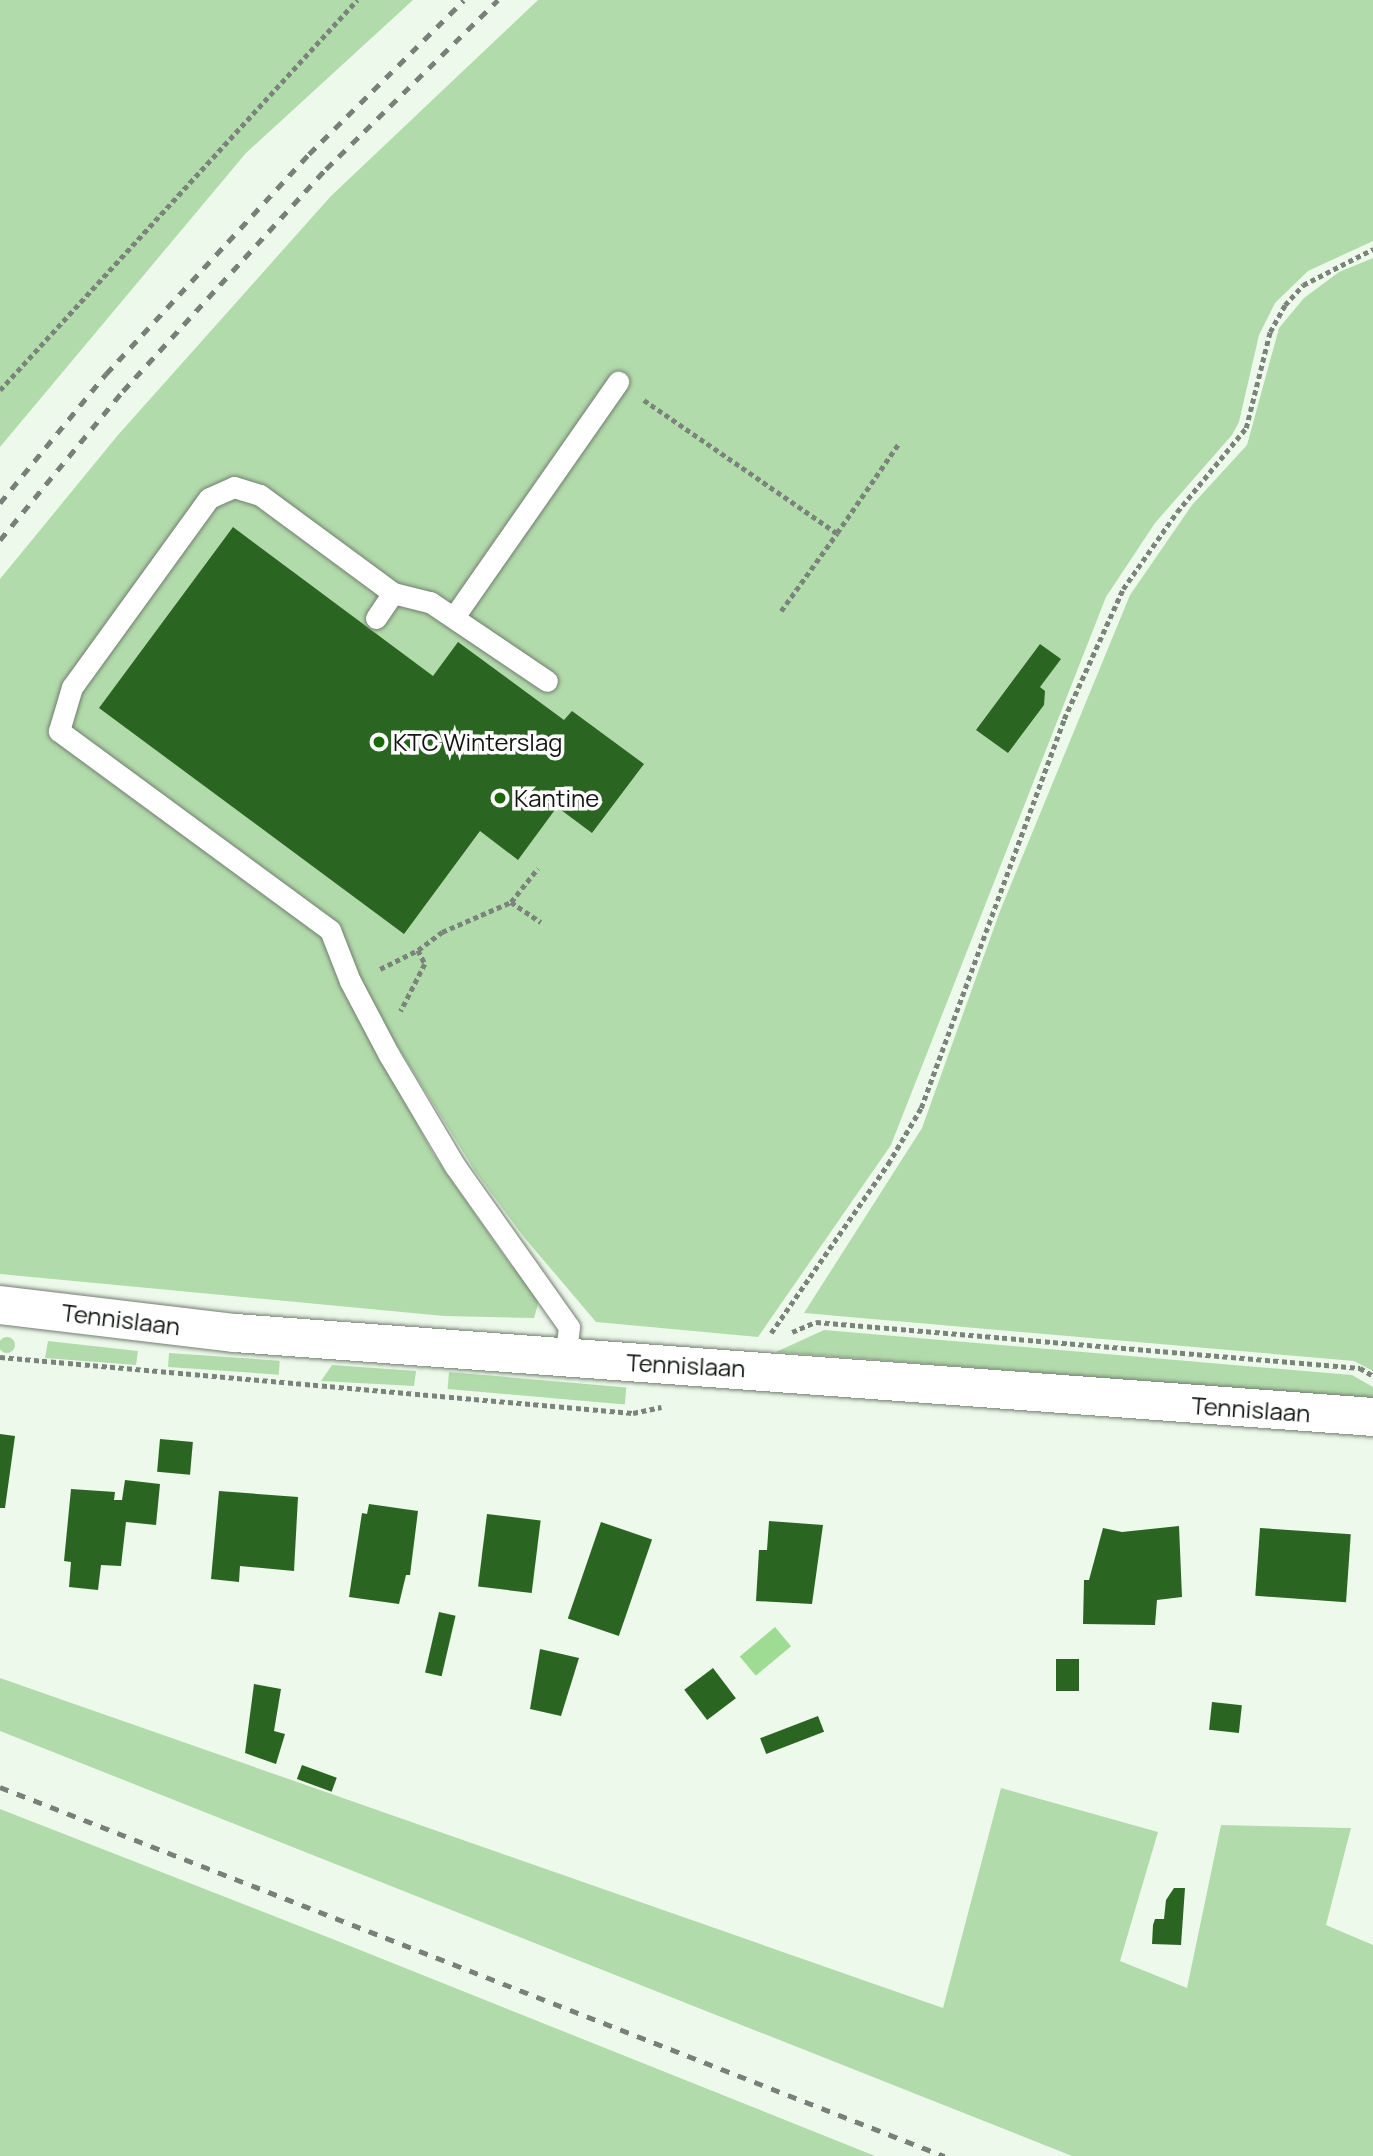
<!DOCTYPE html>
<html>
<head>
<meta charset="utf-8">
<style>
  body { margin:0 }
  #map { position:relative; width:1373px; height:2156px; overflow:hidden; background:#edfaeb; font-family:Manrope,sans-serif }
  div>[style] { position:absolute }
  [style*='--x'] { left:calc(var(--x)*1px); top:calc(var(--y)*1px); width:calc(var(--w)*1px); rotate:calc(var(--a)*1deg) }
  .green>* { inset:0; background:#b2dbab; transform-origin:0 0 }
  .round { border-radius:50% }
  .water>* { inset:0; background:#9edc94; transform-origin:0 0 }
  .building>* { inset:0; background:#2b6522; transform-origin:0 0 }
  .path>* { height:4.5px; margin-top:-2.25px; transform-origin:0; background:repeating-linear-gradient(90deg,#7b847a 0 5px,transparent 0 8.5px) }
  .roads { filter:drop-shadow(0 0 2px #727d70) drop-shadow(0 0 2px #727d70) }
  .service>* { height:21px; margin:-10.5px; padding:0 10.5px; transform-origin:10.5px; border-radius:10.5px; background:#fff }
  .tertiary>* { height:38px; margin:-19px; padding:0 19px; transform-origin:19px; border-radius:19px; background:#fff }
  .rail>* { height:5px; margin-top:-2.5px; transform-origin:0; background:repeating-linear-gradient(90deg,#788177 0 9px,transparent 0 18px) }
  .dots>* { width:19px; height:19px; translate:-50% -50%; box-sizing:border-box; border:4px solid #fff; border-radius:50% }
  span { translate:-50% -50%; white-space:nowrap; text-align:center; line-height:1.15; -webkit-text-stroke:7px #fff; paint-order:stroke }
  .poi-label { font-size:24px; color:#111611 }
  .left { translate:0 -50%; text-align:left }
  .street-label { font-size:24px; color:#111611 }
</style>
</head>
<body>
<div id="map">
  <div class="green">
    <div style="clip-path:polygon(0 0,413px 0,246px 153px,0 447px)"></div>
    <div style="clip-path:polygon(538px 0,1373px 0,1373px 241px,1308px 271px,1275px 303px,1259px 335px,1239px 422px,1232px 435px,1155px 523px,1106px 597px,891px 1145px,758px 1337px,596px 1322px,523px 1236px,475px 1171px,393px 1039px,378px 1053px,434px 1155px,510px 1264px,533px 1287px,538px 1304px,534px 1318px,444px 1316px,0 1274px,0 579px,118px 435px,331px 196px)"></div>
    <div style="clip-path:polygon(1373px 258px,1373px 1371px,1354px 1361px,804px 1313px,922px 1128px,1000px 911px,1130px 595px,1192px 505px,1247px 445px,1279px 328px,1304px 298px,1339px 272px)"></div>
    <div style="clip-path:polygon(824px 1330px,1352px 1375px,1373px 1387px,1373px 1399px,776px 1352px)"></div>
    <div class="round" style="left:-1px;top:1337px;width:16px;height:16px"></div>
    <div style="clip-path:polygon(48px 1341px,138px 1351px,136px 1365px,45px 1358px)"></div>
    <div style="left:169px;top:1353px;width:111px;height:14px;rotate:4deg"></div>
    <div style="clip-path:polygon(332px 1365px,416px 1371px,414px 1386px,321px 1381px)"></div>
    <div style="left:449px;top:1372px;width:178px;height:17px;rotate:5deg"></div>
    <div style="clip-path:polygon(0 1678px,943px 2008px,1001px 1788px,1158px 1832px,1120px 1961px,1187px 1988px,1221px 1825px,1351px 1828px,1326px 1925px,1373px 1945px,1373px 2156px,1072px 2156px,0 1731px)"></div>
    <div style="clip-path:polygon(0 1809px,335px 1940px,875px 2156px,0 2156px)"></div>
  </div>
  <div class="water">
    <div style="left:775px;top:1627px;width:25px;height:46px;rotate:50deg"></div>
  </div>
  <div class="building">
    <div style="clip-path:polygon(233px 527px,433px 676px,458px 642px,564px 720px,572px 711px,644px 764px,592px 833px,557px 807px,518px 860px,480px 831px,404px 934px,99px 708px)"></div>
    <div style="clip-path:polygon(1040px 644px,1061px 659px,1040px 687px,1045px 691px,1044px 705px,1008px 753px,976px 730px)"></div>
    <div style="clip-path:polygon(0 1434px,15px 1436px,5px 1508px,0 1508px)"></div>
    <div style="left:160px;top:1439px;width:33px;height:33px;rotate:5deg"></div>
    <div style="clip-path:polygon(125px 1480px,160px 1484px,156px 1525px,126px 1522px,121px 1566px,101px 1565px,98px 1590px,69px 1587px,71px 1562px,64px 1561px,71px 1489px,115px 1492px,114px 1500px,122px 1500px)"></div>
    <div style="clip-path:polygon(219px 1491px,298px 1497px,294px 1571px,240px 1566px,239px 1582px,211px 1579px)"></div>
    <div style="clip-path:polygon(369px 1504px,418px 1511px,410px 1575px,406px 1575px,399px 1604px,349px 1597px,362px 1513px,367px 1514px)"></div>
    <div style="left:487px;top:1514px;width:54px;height:73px;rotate:7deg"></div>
    <div style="clip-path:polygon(769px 1521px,823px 1525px,812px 1604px,756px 1601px,759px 1550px,767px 1550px)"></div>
    <div style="left:601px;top:1522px;width:54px;height:102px;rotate:19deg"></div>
    <div style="clip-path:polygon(1179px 1526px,1182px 1597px,1157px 1600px,1155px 1625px,1083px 1624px,1084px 1580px,1089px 1580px,1103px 1528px,1122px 1532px)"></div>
    <div style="left:1260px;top:1528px;width:91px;height:68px;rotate:4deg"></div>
    <div style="left:439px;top:1612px;width:17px;height:62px;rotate:13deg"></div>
    <div style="clip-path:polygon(540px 1649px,579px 1658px,561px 1716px,530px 1709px)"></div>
    <div style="left:1056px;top:1659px;width:23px;height:32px"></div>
    <div style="left:713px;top:1668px;width:38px;height:36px;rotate:53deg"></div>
    <div style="clip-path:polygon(254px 1684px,281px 1689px,274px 1731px,285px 1734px,276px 1764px,245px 1753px)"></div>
    <div style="left:1212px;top:1702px;width:30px;height:28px;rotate:6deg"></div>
    <div style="left:818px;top:1716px;width:17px;height:62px;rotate:69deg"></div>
    <div style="left:302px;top:1765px;width:37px;height:15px;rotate:20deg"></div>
    <div style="clip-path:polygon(1174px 1888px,1185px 1888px,1181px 1945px,1152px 1944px,1153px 1925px,1155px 1919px,1164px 1919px,1166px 1900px)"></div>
  </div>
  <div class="path">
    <div style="--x:0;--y:390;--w:529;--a:-47.53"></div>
    <div style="--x:644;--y:400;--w:234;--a:34.6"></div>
    <div style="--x:837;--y:533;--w:109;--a:-55.4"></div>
    <div style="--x:781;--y:611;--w:96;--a:-54.3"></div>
    <div style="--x:511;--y:902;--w:36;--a:34"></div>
    <div style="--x:418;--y:950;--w:30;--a:-37"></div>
    <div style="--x:442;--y:932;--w:75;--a:-23.5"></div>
    <div style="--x:511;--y:902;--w:43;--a:-51.5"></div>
    <div style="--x:380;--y:969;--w:42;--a:-26.6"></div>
    <div style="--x:418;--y:950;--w:16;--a:63"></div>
    <div style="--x:425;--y:964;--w:53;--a:117.1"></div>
    <div style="--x:792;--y:1332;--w:26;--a:-23"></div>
    <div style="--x:816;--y:1322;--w:546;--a:4.83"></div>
    <div style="--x:1360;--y:1368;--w:14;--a:30"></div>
    <div style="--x:771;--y:1333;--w:206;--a:-55.3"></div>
    <div style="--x:888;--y:1164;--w:65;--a:-59.5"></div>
    <div style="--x:921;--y:1108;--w:414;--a:-69.8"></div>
    <div style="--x:1064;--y:719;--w:143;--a:-65.6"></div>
    <div style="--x:1123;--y:589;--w:94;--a:-55"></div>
    <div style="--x:1177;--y:512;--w:109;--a:-50.6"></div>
    <div style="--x:1246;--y:428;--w:99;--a:-76"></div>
    <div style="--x:1270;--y:332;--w:31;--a:-61"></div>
    <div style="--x:1285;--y:305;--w:27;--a:-48"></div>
    <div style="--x:1303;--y:285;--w:79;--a:-27.2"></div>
    <div style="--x:0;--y:1357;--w:635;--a:5.06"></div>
    <div style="--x:633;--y:1413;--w:29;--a:-12"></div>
  </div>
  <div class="roads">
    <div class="service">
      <div style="--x:393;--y:593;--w:38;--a:14"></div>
      <div style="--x:430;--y:602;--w:141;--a:34"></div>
      <div style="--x:454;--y:617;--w:287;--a:-55.1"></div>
      <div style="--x:376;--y:618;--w:30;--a:-56"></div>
      <div style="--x:393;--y:593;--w:165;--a:-143.6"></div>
      <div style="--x:260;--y:495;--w:27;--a:-163"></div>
      <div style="--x:234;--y:487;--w:27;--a:156"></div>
      <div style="--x:209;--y:498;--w:233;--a:125.9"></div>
      <div style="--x:72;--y:687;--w:46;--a:106.5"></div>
      <div style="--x:59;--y:731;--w:336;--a:36.3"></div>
      <div style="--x:330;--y:930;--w:55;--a:68.6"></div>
      <div style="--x:350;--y:981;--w:84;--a:62.2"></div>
      <div style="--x:389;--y:1055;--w:129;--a:59.3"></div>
      <div style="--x:455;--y:1166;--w:197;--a:54.7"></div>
      <div style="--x:569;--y:1327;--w:32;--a:97"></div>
    </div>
    <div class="tertiary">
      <div style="--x:0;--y:1305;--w:237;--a:6.8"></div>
      <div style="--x:235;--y:1333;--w:1141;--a:4.22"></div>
    </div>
  </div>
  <div class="rail">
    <div style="--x:0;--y:503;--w:167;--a:-50.6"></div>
    <div style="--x:106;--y:374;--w:299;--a:-47.3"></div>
    <div style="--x:309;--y:154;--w:218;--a:-44.8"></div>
    <div style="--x:0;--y:540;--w:193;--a:-50.5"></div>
    <div style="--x:123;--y:391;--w:301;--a:-47.6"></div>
    <div style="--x:326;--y:169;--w:241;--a:-44.5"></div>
    <div style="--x:0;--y:1787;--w:1014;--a:21.35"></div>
  </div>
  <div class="dots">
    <div style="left:379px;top:742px;background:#1a6808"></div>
    <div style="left:500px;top:798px;background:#1a6808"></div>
  </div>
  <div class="poi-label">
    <span class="left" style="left:393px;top:742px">KTC Winterslag</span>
    <span class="left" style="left:514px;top:798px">Kantine</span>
  </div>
  <div class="street-label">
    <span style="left:121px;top:1319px;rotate:7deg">Tennislaan</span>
    <span style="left:686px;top:1365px;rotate:3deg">Tennislaan</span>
    <span style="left:1251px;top:1409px;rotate:4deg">Tennislaan</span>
  </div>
</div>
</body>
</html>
